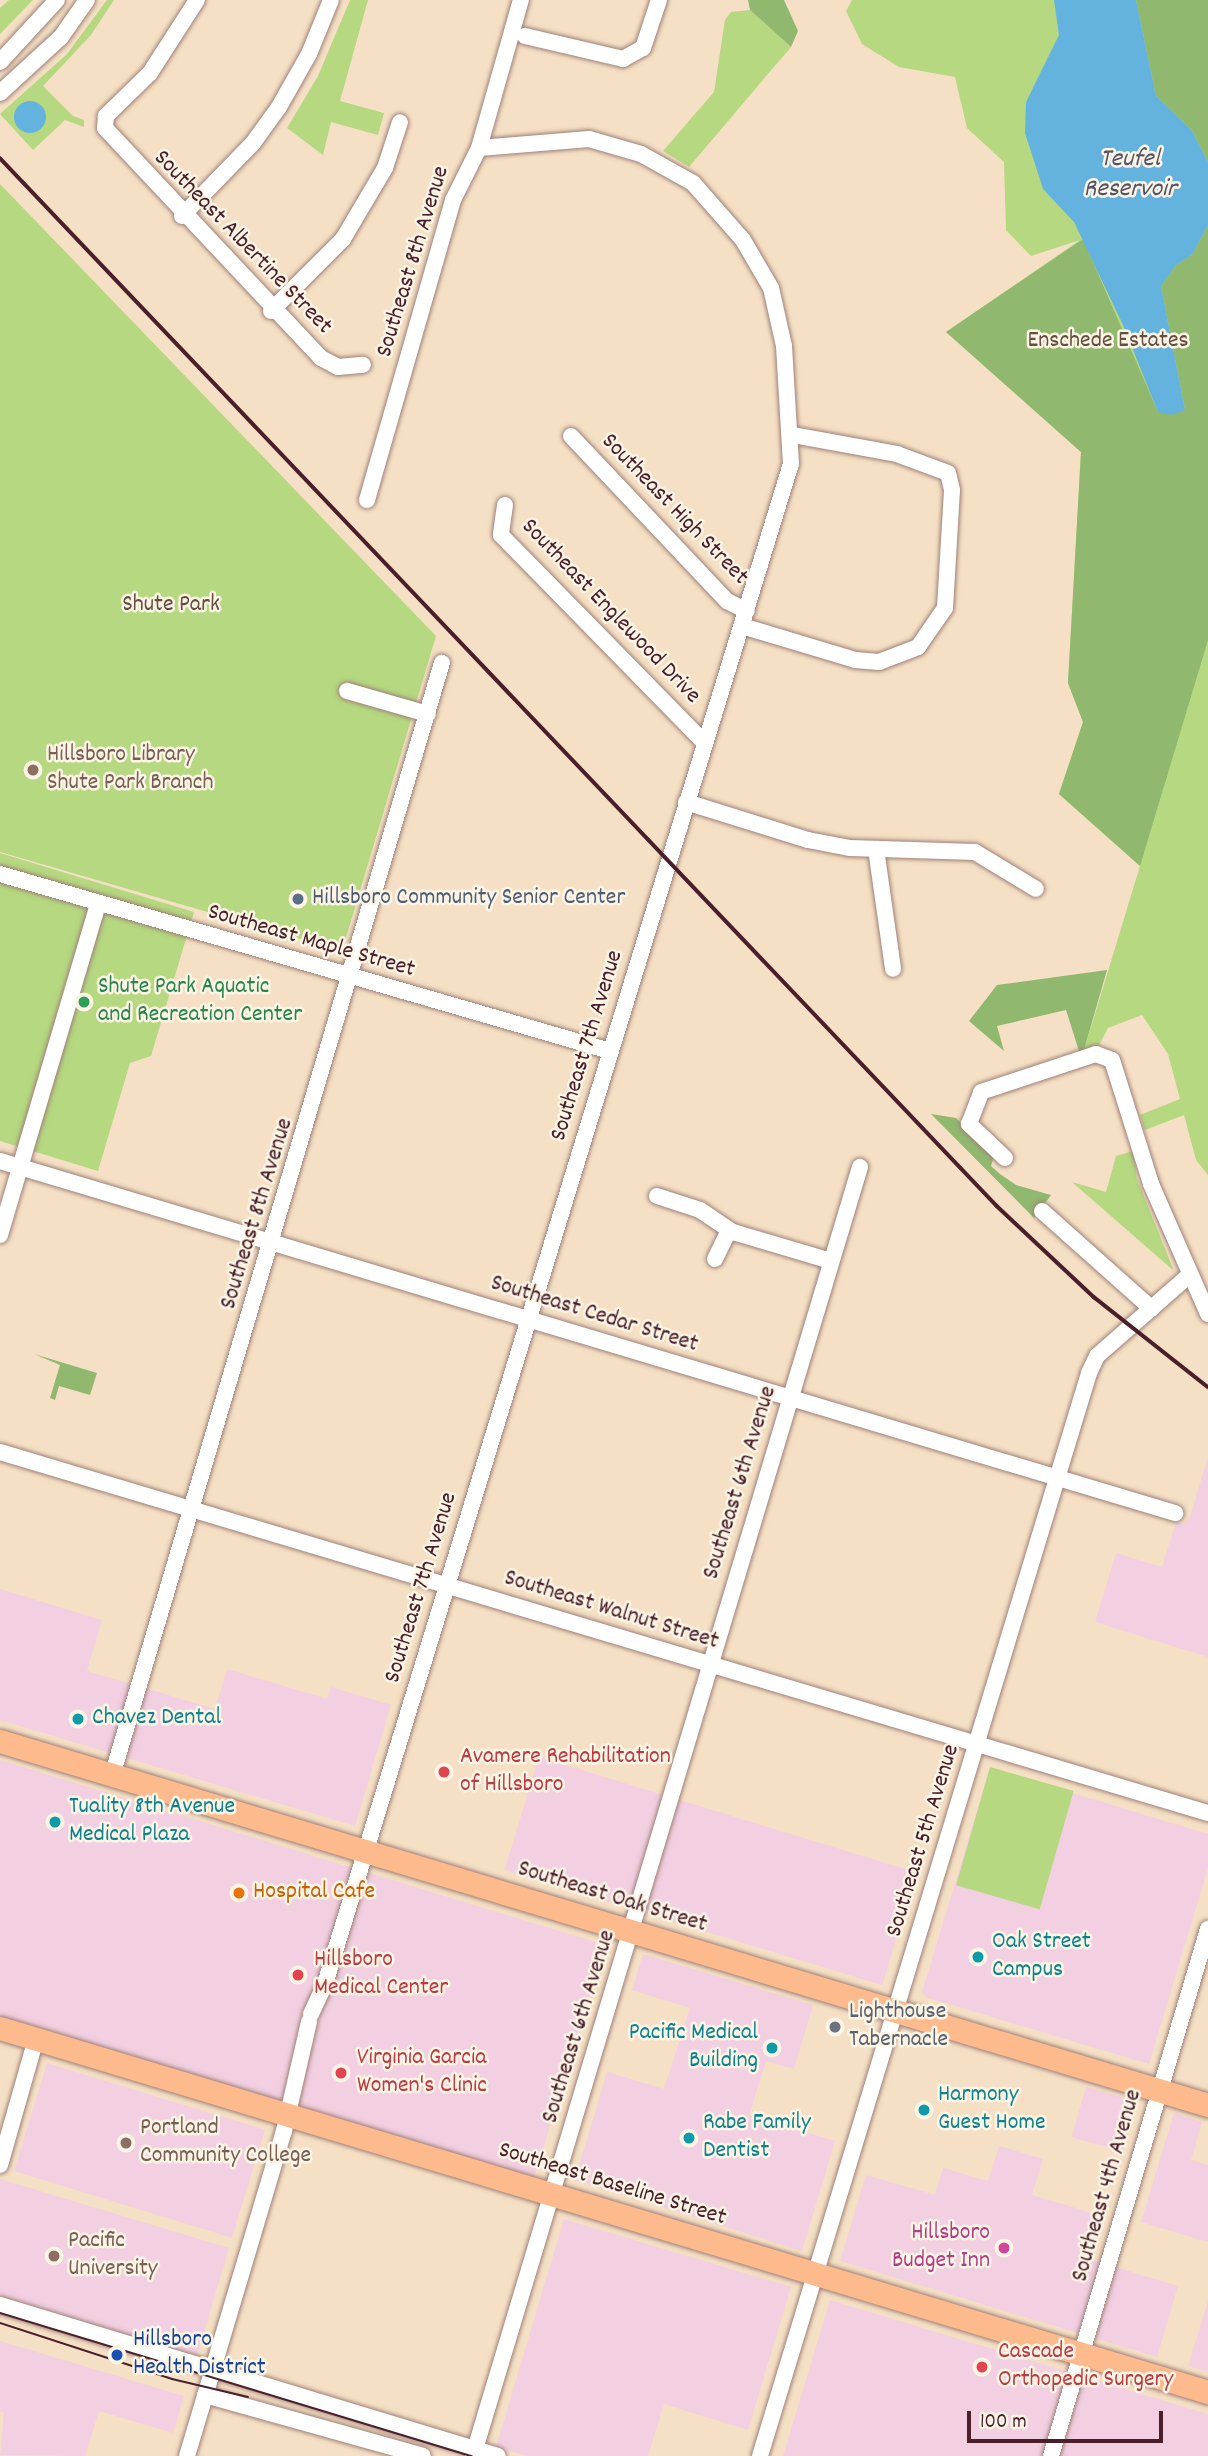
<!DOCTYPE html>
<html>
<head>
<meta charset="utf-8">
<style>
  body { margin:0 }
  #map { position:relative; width:1208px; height:2456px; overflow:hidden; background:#f5e0c5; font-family:Dekko,sans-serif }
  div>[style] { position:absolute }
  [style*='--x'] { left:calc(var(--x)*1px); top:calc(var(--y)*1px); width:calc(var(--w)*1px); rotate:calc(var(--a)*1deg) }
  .built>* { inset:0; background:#f2cfe1; transform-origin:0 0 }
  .green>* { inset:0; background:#b5d880; transform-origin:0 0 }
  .forest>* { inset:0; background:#90b86e }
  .water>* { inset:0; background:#64b3de }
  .round { border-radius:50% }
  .roads { filter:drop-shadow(0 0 2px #a08078) drop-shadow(0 0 2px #a08078) }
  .minor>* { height:16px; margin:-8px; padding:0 8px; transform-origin:8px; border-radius:8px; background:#fff }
  .highway>* { height:23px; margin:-11.5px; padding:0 11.5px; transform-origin:11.5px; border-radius:11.5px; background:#fcba8d }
  .tram>* { height:2px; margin:-1px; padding:0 1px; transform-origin:1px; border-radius:1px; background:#4a1f2b }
  .rail>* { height:3.5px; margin:-1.75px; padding:0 1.75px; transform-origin:1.75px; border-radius:1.75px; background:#4a1f2b }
  .dots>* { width:19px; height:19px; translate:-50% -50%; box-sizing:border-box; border:4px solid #fcf5e5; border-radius:50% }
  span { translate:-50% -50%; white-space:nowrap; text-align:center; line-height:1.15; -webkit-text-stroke:5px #fcf5e5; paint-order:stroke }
  .street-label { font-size:24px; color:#4a1f2b }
  .park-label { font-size:24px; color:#654d40 }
  .education-label { font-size:24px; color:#785e54 }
  .left { translate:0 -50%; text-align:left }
  .service-label { font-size:24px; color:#4e5e75 }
  .leisure-label { font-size:24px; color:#27864d }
  .culture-label { font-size:24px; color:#0d838f }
  .right { translate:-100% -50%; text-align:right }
  .health-label { font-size:24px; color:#be3a42 }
  .food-label { font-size:24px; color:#c56008 }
  .worship-label { font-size:24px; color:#5b616d }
  .hotel-label { font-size:24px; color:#b23c85 }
  .transit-label { font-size:24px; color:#164399 }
  .water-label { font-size:26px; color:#53536a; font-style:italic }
  .scale { position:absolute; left:967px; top:2411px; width:196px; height:32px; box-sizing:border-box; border:4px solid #4a1f2b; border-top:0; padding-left:9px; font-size:21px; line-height:24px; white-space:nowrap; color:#4a1f2b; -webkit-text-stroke:5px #fcf5e5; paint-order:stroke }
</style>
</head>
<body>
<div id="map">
  <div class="built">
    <div style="clip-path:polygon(1208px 1457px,1208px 1657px,1095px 1622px,1116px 1553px,1162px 1567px,1176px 1522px,1183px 1524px,1190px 1517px)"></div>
    <div style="clip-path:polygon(0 1589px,102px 1620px,87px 1671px,215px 1709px,227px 1669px,327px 1699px,331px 1687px,391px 1705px,355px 1826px,0 1720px)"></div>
    <div style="left:539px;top:1757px;width:395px;height:118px;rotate:17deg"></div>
    <div style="left:0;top:1760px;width:633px;height:247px;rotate:17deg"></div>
    <div style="clip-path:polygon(990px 1768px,1208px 1834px,1208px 1868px,1149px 2064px,925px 1997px,922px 1992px)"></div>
    <div style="clip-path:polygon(643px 1954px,813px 2005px,794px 2069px,766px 2061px,749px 2115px,835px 2141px,802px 2251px,575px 2180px,607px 2072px,664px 2089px,690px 2008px,632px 1990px)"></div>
    <div style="left:47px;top:2063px;width:228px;height:113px;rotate:17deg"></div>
    <div style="left:1086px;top:2087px;width:53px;height:52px;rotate:16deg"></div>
    <div style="clip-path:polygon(1174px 2113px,1202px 2122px,1191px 2160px,1208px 2165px,1208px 2242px,1141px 2222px)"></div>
    <div style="clip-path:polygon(999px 2146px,1043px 2159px,1032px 2195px,1102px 2216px,1089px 2259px,1178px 2286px,1157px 2357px,840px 2261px,866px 2175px,935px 2195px,943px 2168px,988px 2181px)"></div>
    <div style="clip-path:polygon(0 2179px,229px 2248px,197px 2356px,0 2297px)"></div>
    <div style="clip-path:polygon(564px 2219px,791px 2287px,748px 2430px,664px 2404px,648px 2456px,528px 2456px,496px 2447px)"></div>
    <div style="clip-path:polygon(830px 2300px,1208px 2414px,1208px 2456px,783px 2456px)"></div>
    <div style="clip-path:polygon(1208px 2301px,1208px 2372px,1188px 2366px)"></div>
    <div style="clip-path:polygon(0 2341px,184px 2396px,173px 2433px,99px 2411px,85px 2456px,0 2455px,4px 2413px,0 2411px)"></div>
  </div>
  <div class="green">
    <div style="clip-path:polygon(9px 0,33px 0,0 34px,0 8px)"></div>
    <div style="clip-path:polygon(107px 0,114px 0,91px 35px,43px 86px,73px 116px,84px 120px,84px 127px,65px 120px,33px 150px,0 114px,67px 54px)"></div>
    <div style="clip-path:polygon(350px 0,368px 0,340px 101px,384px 113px,378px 135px,331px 122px,323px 155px,287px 128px,318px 76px)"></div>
    <div style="clip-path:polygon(evenodd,852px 0,1208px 0,1208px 1175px,1196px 1160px,1184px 1115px,1145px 1130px,1140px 1115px,1180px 1099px,1168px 1054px,1142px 1015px,1108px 1028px,1098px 1047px,1084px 1050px,1140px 866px,1059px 794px,1083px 722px,1068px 683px,1081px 452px,946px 332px,1080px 240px,1031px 256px,1006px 230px,1004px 162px,967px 128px,955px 77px,899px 67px,862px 44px,846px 11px,852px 0,1052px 50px,1083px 239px,1074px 222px,1041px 74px,1052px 50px)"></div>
    <div style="clip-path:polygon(750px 10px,791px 47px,689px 167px,663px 151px,714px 92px,725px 20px,731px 12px)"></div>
    <div style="clip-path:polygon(0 184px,436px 636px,342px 951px,0 852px)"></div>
    <div style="clip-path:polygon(0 853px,194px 912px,151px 1056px,130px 1063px,98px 1171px,0 1141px)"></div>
    <div style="clip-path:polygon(1133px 1151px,1137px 1179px,1174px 1271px,1072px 1182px,1106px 1192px,1116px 1156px)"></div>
    <div style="left:990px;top:1767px;width:87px;height:123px;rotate:16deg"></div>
  </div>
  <div class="forest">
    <div style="clip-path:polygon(748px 0,784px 0,798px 31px,791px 47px,750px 10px)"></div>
    <div style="clip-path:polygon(1136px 0,1208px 0,1208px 162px,1192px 131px,1156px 96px)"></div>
    <div style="clip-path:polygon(1208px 225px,1208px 640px,1140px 866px,1059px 794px,1083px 722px,1068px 683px,1081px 452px,946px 332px,1083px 239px,1158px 412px,1185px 410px,1161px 286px,1176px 265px,1192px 255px)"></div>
    <div style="clip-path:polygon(1107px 970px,1084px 1050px,1079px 1051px,1066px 1010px,997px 1026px,1004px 1051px,969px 1021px,997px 985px)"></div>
    <div style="clip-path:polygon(931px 1114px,956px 1118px,994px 1156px,991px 1166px,1000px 1174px,1016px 1185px,1051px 1195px,1034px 1218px)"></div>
    <div style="clip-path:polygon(34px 1354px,97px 1373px,90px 1395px,59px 1386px,55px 1400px,50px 1398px,60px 1365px)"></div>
  </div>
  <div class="water">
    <div style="clip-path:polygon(1054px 0,1136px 0,1156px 96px,1192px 131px,1208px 162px,1208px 225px,1192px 255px,1176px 265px,1161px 286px,1185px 410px,1172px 415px,1158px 412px,1123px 325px,1074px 222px,1043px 189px,1025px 133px,1026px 102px,1059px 35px)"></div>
    <div class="round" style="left:14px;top:101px;width:32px;height:32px"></div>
  </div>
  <div class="roads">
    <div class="minor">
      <div style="--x:197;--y:0;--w:87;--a:122.8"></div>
      <div style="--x:150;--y:73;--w:62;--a:135.7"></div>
      <div style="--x:106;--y:116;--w:12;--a:95"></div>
      <div style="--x:105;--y:128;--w:316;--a:46.8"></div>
      <div style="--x:321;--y:358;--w:19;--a:28"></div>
      <div style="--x:338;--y:367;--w:25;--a:-5"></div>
      <div style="--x:525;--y:36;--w:101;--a:13.2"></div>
      <div style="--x:623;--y:59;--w:23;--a:-29"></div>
      <div style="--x:643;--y:48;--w:51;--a:-71.6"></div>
      <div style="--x:0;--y:62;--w:84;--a:-47.4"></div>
      <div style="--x:0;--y:93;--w:83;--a:-42.6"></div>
      <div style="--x:61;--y:37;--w:45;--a:-54.9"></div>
      <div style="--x:182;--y:216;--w:102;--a:-45.8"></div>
      <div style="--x:253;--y:143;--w:44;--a:-54.2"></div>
      <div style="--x:279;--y:107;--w:61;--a:-60.5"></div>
      <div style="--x:309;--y:54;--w:58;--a:-67.8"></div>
      <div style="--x:271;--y:311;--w:102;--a:-45"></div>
      <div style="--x:343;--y:239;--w:82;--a:-59.4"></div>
      <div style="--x:385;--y:168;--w:48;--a:-71.9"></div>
      <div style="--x:571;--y:436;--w:227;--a:46.6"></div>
      <div style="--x:727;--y:601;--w:22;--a:27"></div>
      <div style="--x:367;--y:500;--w:312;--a:-74"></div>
      <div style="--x:453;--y:200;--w:58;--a:-63.4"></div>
      <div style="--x:479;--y:148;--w:154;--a:-74.2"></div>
      <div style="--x:505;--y:505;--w:30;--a:98"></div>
      <div style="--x:501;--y:535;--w:291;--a:45.6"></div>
      <div style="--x:742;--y:626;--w:118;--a:16.7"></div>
      <div style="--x:855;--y:660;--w:24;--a:5"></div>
      <div style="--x:879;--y:662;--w:42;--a:-21"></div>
      <div style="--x:918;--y:647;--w:47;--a:-55.3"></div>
      <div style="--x:945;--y:608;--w:118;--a:-86.6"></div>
      <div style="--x:952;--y:490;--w:17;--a:-103"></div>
      <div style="--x:948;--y:473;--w:54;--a:-159.6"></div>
      <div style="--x:897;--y:454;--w:107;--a:-169.7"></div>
      <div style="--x:347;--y:691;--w:84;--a:15.9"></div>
      <div style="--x:686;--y:802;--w:128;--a:17.3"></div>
      <div style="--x:808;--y:840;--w:43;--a:10.8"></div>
      <div style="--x:850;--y:848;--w:125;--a:1.8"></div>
      <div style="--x:975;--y:852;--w:71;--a:31.2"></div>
      <div style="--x:876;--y:849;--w:121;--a:81.9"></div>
      <div style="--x:0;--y:874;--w:635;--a:16.18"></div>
      <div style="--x:1005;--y:1158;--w:50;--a:-136.6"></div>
      <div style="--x:969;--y:1124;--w:34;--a:-69"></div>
      <div style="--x:981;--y:1092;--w:121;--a:-18.3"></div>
      <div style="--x:1096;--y:1054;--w:17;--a:21"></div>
      <div style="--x:1112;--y:1060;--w:130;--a:72.5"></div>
      <div style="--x:1151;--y:1184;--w:142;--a:66.3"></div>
      <div style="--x:0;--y:1161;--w:1227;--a:16.68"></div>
      <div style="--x:657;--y:1196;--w:45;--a:18"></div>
      <div style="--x:700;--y:1210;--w:40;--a:34"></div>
      <div style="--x:733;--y:1232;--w:102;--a:16.5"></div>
      <div style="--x:1042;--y:1211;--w:147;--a:41.7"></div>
      <div style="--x:0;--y:1235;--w:345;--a:-73.5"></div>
      <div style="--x:715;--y:1259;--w:32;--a:-64"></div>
      <div style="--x:0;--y:1452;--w:1261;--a:16.64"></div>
      <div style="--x:112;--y:1776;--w:1161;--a:-73.49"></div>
      <div style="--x:311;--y:2014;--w:33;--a:-65"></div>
      <div style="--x:325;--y:1984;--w:1590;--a:-72.96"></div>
      <div style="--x:791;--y:464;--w:118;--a:-93.4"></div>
      <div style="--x:784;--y:346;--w:59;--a:-102.6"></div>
      <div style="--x:771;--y:288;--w:56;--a:-120.3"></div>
      <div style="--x:743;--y:240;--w:76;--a:-131.3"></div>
      <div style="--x:693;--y:183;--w:60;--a:-150.9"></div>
      <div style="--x:641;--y:154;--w:54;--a:-163.9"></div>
      <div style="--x:589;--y:139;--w:110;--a:175.3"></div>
      <div style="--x:0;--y:2165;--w:131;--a:-74.1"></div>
      <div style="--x:0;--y:2305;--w:520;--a:16.87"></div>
      <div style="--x:205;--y:2395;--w:226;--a:15.6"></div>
      <div style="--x:187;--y:2456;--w:339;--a:-73.4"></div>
      <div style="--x:284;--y:2131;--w:112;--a:-77.1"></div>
      <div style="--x:473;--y:2456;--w:1346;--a:-73.29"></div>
      <div style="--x:760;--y:2456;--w:1132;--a:-73.1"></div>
      <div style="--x:1089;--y:1373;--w:19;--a:-65"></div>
      <div style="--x:1097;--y:1356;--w:121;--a:-41.3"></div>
      <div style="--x:1051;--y:2456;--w:550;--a:-73.41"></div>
    </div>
    <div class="highway">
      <div style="--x:0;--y:1741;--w:1262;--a:16.77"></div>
      <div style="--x:0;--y:2028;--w:1262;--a:16.77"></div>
    </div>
  </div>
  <div class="tram">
    <div style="--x:0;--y:2313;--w:493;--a:16.9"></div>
    <div style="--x:0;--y:2323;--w:181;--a:18"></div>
    <div style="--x:172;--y:2379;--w:78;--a:13.3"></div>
  </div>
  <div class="rail">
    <div style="--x:0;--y:158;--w:1446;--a:46.43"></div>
    <div style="--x:997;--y:1206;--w:133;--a:43.2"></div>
    <div style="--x:1094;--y:1297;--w:145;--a:38.3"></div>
  </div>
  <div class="dots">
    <div style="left:33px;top:770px;background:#8d6e63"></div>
    <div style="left:298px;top:899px;background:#5c6f8a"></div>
    <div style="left:84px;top:1002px;background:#2e9e5b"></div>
    <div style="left:78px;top:1719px;background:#0f9aa8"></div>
    <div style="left:444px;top:1772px;background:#e0444e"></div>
    <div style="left:55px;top:1822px;background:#0f9aa8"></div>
    <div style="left:239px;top:1893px;background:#e8710a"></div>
    <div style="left:978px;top:1957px;background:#0f9aa8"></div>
    <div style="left:298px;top:1975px;background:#e0444e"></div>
    <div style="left:835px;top:2027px;background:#6b7280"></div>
    <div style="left:772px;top:2048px;background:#0f9aa8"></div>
    <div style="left:341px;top:2073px;background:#e0444e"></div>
    <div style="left:924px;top:2110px;background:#0f9aa8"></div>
    <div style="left:689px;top:2138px;background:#0f9aa8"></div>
    <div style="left:126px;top:2143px;background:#8d6e63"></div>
    <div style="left:1004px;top:2248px;background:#d1479c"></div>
    <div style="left:54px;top:2256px;background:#8d6e63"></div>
    <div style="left:117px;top:2355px;background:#1a4fb4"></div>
    <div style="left:982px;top:2367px;background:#e0444e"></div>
  </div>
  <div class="street-label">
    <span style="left:242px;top:243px;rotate:46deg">Southeast Albertine Street</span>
    <span style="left:414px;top:262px;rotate:-73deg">Southeast 8th Avenue</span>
    <span style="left:674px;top:510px;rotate:46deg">Southeast High Street</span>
    <span style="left:610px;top:612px;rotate:46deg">Southeast Englewood Drive</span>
    <span style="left:311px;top:942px;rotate:16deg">Southeast Maple Street</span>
    <span style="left:588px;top:1046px;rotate:-73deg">Southeast 7th Avenue</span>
    <span style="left:258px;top:1214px;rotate:-73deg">Southeast 8th Avenue</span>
    <span style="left:594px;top:1315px;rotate:17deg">Southeast Cedar Street</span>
    <span style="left:741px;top:1483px;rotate:-73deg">Southeast 6th Avenue</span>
    <span style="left:422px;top:1588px;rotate:-73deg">Southeast 7th Avenue</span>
    <span style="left:611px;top:1611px;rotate:17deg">Southeast Walnut Street</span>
    <span style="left:924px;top:1841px;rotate:-73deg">Southeast 5th Avenue</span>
    <span style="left:612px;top:1898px;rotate:17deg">Southeast Oak Street</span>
    <span style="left:580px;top:2027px;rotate:-73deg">Southeast 6th Avenue</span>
    <span style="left:612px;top:2185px;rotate:17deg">Southeast Baseline Street</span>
    <span style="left:1108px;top:2186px;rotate:-74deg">Southeast 4th Avenue</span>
  </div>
  <div class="park-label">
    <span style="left:1108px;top:342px">Enschede Estates</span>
    <span style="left:171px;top:606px">Shute Park</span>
  </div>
  <div class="education-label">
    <span class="left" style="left:47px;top:770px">Hillsboro Library<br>Shute Park Branch</span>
    <span class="left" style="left:140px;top:2143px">Portland<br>Community College</span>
    <span class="left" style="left:68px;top:2256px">Pacific<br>University</span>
  </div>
  <div class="service-label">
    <span class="left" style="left:312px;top:899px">Hillsboro Community Senior Center</span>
  </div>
  <div class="leisure-label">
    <span class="left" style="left:98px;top:1002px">Shute Park Aquatic<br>and Recreation Center</span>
  </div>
  <div class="culture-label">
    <span class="left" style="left:92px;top:1719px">Chavez Dental</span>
    <span class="left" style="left:69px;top:1822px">Tuality 8th Avenue<br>Medical Plaza</span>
    <span class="left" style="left:992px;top:1957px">Oak Street<br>Campus</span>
    <span class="right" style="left:758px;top:2048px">Pacific Medical<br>Building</span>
    <span class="left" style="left:938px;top:2110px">Harmony<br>Guest Home</span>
    <span class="left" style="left:703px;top:2138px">Rabe Family<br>Dentist</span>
  </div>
  <div class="health-label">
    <span class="left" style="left:460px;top:1772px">Avamere Rehabilitation<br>of Hillsboro</span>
    <span class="left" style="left:314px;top:1975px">Hillsboro<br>Medical Center</span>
    <span class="left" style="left:357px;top:2073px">Virginia Garcia<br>Women's Clinic</span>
    <span class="left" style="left:998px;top:2367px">Cascade<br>Orthopedic Surgery</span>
  </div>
  <div class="food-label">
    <span class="left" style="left:253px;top:1893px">Hospital Cafe</span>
  </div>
  <div class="worship-label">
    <span class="left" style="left:849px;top:2027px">Lighthouse<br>Tabernacle</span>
  </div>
  <div class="hotel-label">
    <span class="right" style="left:990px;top:2248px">Hillsboro<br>Budget Inn</span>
  </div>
  <div class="transit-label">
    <span class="left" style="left:133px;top:2355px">Hillsboro<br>Health District</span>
  </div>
  <div class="water-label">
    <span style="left:1130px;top:175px">Teufel<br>Reservoir</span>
  </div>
  <div class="scale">100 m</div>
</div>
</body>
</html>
